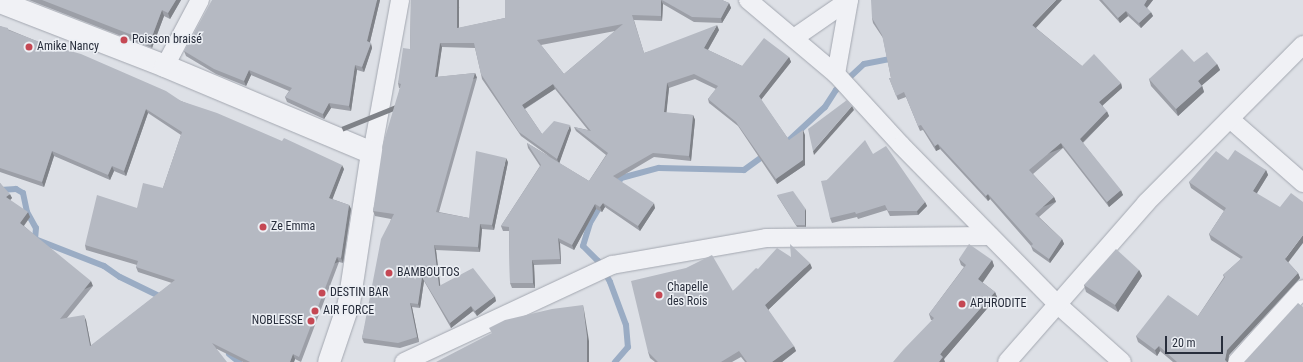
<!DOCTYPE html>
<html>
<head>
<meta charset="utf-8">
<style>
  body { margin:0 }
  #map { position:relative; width:1303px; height:362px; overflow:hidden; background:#dde0e6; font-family:"Roboto Condensed",sans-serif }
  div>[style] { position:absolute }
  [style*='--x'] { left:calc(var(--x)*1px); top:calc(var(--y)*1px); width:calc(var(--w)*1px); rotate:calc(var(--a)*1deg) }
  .stream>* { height:6px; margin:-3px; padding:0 3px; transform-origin:3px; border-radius:3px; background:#9aacc4 }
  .roads { filter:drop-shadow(0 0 1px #a3a7b0) drop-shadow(0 0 1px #a3a7b0) }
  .minor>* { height:18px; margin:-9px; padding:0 9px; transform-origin:9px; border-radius:9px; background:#f0f1f5 }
  .tertiary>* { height:22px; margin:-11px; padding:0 11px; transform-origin:11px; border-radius:11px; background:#f0f1f5 }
  .wall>* { inset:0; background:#9c9fa7 }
  .shaded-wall>* { inset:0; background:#7f8288; transform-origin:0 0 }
  .building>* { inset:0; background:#b5b9c2 }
  .dots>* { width:11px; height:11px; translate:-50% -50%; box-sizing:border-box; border:2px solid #eceff4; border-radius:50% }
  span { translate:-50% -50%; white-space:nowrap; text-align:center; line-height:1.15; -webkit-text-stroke:3px #eceff4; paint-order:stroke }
  .poi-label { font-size:12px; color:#282e3c }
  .left { translate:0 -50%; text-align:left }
  .right { translate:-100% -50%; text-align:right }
  .scale { position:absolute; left:1165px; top:336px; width:58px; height:18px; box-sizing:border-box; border:2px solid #282e3c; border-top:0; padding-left:5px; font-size:12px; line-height:14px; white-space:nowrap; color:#282e3c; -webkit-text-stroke:3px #eceff4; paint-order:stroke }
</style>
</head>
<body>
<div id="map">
  <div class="stream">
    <div style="--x:785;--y:144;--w:54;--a:-42.8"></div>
    <div style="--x:825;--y:107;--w:20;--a:-57"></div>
    <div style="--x:836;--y:90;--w:38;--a:-43"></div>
    <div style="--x:864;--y:64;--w:31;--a:-11"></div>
    <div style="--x:616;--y:187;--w:10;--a:-61"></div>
    <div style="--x:621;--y:178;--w:39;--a:-15"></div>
    <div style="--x:659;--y:168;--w:85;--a:1.3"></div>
    <div style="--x:744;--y:170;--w:26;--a:-36"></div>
    <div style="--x:0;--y:190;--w:16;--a:-4"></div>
    <div style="--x:16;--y:189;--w:8;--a:30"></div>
    <div style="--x:23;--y:193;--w:19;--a:78"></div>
    <div style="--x:27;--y:212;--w:18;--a:61"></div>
    <div style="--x:36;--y:228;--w:11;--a:95"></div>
    <div style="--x:35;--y:239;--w:74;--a:21.4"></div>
    <div style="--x:104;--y:266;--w:19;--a:35"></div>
    <div style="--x:120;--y:277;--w:48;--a:26"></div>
    <div style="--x:602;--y:203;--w:23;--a:121"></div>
    <div style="--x:590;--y:223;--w:24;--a:107"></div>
    <div style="--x:583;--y:246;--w:21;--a:45"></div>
    <div style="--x:598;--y:261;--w:24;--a:60"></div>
    <div style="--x:610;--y:282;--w:46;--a:69.6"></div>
    <div style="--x:626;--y:325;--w:22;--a:85"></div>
    <div style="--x:628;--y:347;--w:20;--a:131"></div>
    <div style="--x:229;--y:354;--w:13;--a:39"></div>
  </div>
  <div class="roads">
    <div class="minor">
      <div style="--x:748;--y:0;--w:115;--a:40.1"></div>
      <div style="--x:836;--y:74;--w:96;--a:47.5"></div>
      <div style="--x:901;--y:145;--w:223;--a:45.5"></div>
      <div style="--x:1057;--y:304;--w:87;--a:41.7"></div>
      <div style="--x:794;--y:38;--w:67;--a:-34.6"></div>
      <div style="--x:165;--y:66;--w:75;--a:-62.1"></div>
      <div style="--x:836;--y:74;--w:75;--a:-80"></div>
      <div style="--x:1230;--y:119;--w:97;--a:41.2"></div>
      <div style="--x:372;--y:153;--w:156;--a:-79.6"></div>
      <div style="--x:404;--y:362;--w:230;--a:-25"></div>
      <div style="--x:612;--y:265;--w:156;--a:-9.9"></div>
      <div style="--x:766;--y:238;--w:224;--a:-0.5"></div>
      <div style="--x:1007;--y:362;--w:211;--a:-48.8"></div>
      <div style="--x:1146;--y:203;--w:223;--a:-45.2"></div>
      <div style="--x:1237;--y:362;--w:98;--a:-47.9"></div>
    </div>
    <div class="tertiary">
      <div style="--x:0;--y:2;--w:177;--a:21.2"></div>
      <div style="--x:165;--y:66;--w:225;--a:22.8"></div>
      <div style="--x:372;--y:153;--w:152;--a:98.7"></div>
      <div style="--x:349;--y:303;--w:62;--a:108.7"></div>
    </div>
  </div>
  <div class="wall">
    <div style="clip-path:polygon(29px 0,181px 0,170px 19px,164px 16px,152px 48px)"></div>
    <div style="clip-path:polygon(380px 0,370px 42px,372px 48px,364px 72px,357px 70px,351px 111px,331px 108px,324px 119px,287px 102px,285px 97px,289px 91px,251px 75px,246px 86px,216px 74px,186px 56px,184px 51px)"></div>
    <div style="clip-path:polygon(evenodd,411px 0,459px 0,459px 28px,505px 18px,505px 0,722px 0,729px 3px,731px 8px,722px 23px,694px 22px,663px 4px,662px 21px,634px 20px,644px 53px,719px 30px,708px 50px,742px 66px,789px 57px,791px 62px,761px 100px,789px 140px,805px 135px,805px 165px,777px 184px,738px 126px,709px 103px,708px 99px,716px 89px,695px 79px,669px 88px,666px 113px,693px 115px,695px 120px,691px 161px,654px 157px,617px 179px,655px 208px,640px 231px,605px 207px,602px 212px,596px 209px,574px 250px,560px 243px,561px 264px,534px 265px,535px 288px,512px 288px,510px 283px,509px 231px,503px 231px,501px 226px,540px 166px,528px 148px,527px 143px,550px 157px,521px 136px,482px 79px,481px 74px,475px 48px,442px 47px,437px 77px,475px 73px,477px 78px,439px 212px,469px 218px,508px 162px,494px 230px,482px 229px,480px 252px,436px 250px,440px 286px,496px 301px,477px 316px,473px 311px,451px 328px,424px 281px,420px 308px,412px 307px,419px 342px,400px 348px,364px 343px,362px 338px,391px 219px,375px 216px,373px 211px,400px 88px,399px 88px,398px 83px,410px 49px,411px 0,615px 31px,564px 74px,541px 45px,615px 31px,411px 0,555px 89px,588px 130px,574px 127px,576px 131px,606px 155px,589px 181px,559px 163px,571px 130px,542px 134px,525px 109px,555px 89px)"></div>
    <div style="clip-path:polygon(1099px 0,1153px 0,1147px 8px,1153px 16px,1141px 28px,1128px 16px,1120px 23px)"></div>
    <div style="clip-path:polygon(872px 18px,1036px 28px,1082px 66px,1121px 83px,1122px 88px,1102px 105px,1109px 116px,1083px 143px,1123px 195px,1109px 207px,1063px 148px,1033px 174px,1054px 197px,1056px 202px,1039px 217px,1062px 239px,1064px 244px,1050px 263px,1033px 251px,1031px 246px,990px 199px,988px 201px,940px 149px,936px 151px,923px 130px,920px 131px,906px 97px,898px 100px,889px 78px,891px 78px,883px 38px,873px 23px)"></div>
    <div style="clip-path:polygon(0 26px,181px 101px,344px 169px,332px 199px,349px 205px,351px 209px,343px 263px,339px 262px,301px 362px,295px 359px,294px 362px,243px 362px,217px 349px,0 362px,0 183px,12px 198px,10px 200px,30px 217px,24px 226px,93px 286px,67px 318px,86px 320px,91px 346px,172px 283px,138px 272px,136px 267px,137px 265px,86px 250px,85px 245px,137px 208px,163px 188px,181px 135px,148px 113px,126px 176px,114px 171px,110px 180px,54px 156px,44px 187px,0 172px)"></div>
    <div style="clip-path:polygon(1194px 62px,1217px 64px,1220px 70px,1202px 85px,1204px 92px,1178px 116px,1151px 86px,1149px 79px)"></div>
    <div style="clip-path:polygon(873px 154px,925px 202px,927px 206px,918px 215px,890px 216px,887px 210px,858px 219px,857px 217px,832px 223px,830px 218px,827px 180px)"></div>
    <div style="clip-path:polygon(1228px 160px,1266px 170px,1268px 175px,1257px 193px,1288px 262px,1298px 273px,1300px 278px,1229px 355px,1228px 362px,1173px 362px,1160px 351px,1157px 356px,1138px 342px,1136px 336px,1198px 316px,1224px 277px,1223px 275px,1241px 259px,1211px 240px,1209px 234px,1224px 211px,1191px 188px,1189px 182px)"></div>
    <div style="clip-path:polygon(777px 195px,806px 211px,806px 227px,797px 227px,778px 197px)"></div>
    <div style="clip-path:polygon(959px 259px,992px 260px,994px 266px,982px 282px,995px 292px,997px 297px,944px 359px,932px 320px,931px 320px,929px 314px,964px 267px,961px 265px)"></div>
    <div style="clip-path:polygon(812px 268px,768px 310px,796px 351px,782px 362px,745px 362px,741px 357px,732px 362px,655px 362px,650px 358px,648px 352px,733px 291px,758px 269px)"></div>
    <div style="clip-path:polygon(1139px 270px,1142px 276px,1118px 312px,1086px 292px,1084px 285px)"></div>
  </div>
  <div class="shaded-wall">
    <div style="clip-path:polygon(176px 0,181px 0,170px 19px,168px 13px)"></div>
    <div style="clip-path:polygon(377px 0,380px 0,369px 46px,367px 41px)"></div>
    <div style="clip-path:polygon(457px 0,459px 0,459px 33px,457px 28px)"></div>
    <div style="clip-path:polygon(661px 0,663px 4px,662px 21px,661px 16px)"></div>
    <div style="clip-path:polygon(1056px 0,1062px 0,1034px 30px,1032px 25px)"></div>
    <div style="clip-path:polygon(1147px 0,1153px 0,1145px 10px,1144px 5px)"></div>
    <div style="clip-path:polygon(729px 3px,731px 8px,722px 23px,721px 18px)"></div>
    <div style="clip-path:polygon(162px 10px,164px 16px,152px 48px,150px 42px)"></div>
    <div style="clip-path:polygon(1126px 11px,1128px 16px,1120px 23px,1118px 18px)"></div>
    <div style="clip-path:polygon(1151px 12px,1153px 16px,1141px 28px,1139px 23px)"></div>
    <div style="clip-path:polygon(717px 25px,719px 30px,706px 53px,704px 48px)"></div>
    <div style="clip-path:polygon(371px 43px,372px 48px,364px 72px,362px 67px)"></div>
    <div style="clip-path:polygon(440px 43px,442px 47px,437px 82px,435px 77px)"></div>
    <div style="clip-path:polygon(789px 57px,791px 62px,760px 101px,759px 96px)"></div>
    <div style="clip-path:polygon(1217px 64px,1220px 70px,1200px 87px,1198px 81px)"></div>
    <div style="clip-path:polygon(355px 65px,357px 70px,351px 111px,349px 106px)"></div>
    <div style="clip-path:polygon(249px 70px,251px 75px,246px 86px,244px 81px)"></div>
    <div style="left:475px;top:73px;width:5px;height:144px;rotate:68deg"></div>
    <div style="clip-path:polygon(667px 83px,669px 88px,666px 117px,664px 112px)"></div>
    <div style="clip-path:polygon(1121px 83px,1122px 88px,1101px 107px,1099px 102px)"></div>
    <div style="clip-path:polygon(553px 84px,555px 89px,524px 109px,522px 105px)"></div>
    <div style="clip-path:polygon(1202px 86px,1204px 92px,1178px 116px,1176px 109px)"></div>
    <div style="clip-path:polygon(329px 103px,331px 108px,324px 119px,323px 114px)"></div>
    <div style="clip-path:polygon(852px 106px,854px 110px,814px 155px,813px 151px)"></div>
    <div style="clip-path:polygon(146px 109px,148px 113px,126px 176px,124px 171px)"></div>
    <div style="clip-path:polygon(1107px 111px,1109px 116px,1081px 144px,1080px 139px)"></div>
    <div style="clip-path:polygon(693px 115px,695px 120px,691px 161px,689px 156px)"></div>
    <div style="clip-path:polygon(570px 125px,571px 130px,559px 164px,557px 159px)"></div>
    <div style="clip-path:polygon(803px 130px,805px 135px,805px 165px,777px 184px,776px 179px)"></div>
    <div style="left:1061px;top:143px;width:5px;height:42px;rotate:68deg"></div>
    <div style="clip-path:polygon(938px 144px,940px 149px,936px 151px,935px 146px)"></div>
    <div style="clip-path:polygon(52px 151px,54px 156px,44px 187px,42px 182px)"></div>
    <div style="clip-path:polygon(506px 158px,508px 162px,494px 230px,492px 225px)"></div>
    <div style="clip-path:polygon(342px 165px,344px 169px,331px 203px,329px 198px)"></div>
    <div style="clip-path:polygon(112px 166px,114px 171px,110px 180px,108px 175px)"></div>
    <div style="clip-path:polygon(1266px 170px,1268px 175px,1255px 196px,1253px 191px)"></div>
    <div style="clip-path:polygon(1121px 190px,1123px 195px,1109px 207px,1107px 202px)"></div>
    <div style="clip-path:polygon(10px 194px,12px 198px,8px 202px,6px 197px)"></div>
    <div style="clip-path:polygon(988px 194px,990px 199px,988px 201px,986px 196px)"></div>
    <div style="left:1054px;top:197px;width:5px;height:25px;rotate:68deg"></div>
    <div style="clip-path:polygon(925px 202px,927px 206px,918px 215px,917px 211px)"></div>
    <div style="clip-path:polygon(603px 203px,605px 207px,602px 212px,600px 207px)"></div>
    <div style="clip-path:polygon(654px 203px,655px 208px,640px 231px,638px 226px)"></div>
    <div style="clip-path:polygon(595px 204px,596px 209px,574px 250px,572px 245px)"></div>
    <div style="clip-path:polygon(349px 205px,351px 209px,343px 263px,341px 258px)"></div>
    <div style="clip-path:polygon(805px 208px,806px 211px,806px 227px,805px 225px)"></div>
    <div style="clip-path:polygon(28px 212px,30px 217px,22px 228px,20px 223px)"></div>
    <div style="clip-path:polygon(480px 224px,482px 229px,480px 252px,478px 247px)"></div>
    <div style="clip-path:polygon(1303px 235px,1303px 243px,1287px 264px,1285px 259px)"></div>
    <div style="clip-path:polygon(558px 238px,560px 243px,561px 264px,560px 259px)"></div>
    <div style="clip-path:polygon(1062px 239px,1064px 244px,1050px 263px,1049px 259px)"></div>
    <div style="clip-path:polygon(434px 245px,436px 250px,441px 291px,439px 286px)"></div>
    <div style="left:337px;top:257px;width:5px;height:107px;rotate:68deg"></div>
    <div style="clip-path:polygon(532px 260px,534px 265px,535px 288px,533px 283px)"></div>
    <div style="clip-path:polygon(992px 260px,994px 266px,981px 285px,978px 279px)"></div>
    <div style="clip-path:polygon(810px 263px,812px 268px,767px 311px,765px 305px)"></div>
    <div style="clip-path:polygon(1139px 270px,1142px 276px,1118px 312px,1115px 305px)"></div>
    <div style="clip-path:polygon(1298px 273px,1300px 278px,1229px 355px,1228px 362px,1226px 362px,1225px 360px,1227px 350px)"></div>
    <div style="clip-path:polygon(422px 277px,424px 281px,420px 308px,418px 304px)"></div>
    <div style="left:91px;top:281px;width:5px;height:49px;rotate:68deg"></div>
    <div style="clip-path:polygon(995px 292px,997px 297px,944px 359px,945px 362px,939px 362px,940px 354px)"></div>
    <div style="clip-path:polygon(495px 296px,496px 301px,477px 316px,475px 311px)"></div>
    <div style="clip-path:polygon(410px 303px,412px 307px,419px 342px,417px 337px)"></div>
    <div style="clip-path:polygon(583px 305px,584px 310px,589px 341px,589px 362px,587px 362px)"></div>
    <div style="clip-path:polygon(471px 306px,473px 311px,451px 328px,450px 323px)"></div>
    <div style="clip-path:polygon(84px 315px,86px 320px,92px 351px,90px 346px)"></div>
    <div style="clip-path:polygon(794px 346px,796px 351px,782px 362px,772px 362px)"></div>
    <div style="clip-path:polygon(1159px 346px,1160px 351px,1157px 356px,1155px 350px)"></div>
    <div style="clip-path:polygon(293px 354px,295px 359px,294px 362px,290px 362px)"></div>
  </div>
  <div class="building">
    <div style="clip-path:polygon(42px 0,176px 0,168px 13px,162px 10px,150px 42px)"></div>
    <div style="clip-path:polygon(212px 0,377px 0,367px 41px,371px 43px,362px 67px,355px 65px,349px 106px,329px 103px,323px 114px,285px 97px,292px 88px,249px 70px,244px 81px,214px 69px,184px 51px)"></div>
    <div style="clip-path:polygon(evenodd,411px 0,457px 0,457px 28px,505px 18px,505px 0,661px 0,661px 16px,632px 15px,644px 53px,717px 25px,704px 48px,742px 66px,764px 38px,789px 57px,759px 96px,789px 140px,803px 130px,803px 160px,776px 179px,736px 122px,708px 99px,718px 86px,694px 74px,667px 83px,664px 112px,693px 115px,689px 156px,653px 153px,613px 176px,654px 203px,638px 226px,603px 203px,600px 207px,595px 204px,572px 245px,558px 238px,560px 259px,532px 260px,533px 283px,510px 283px,509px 227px,501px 226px,541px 165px,527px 143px,589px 181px,608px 153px,574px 127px,591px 131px,553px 84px,522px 105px,542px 134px,554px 121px,570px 125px,557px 159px,519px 132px,481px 74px,474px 43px,440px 43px,435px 77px,475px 73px,436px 212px,469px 218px,476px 151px,506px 158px,492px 225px,480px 224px,478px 247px,434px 245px,439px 286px,473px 268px,495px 296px,475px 311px,471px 306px,450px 323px,422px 277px,418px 304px,410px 303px,417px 337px,398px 343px,362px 338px,381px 239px,394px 214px,373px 211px,383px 144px,401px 84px,398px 83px,403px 48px,410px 49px,411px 0,623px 24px,564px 74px,537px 40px,623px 24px)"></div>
    <div style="clip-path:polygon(662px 0,722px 0,729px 3px,721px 18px,692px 17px)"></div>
    <div style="clip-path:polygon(871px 0,1056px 0,1032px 25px,1082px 66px,1094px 54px,1121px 83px,1099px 102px,1107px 111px,1080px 139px,1121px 190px,1107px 202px,1061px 143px,1029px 170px,1054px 197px,1035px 214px,1062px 239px,1049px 259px,1031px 246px,1033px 244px,988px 194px,986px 196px,938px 144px,935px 146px,921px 125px,918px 126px,904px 92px,896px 96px,889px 78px,891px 78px,882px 35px,872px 18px)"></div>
    <div style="clip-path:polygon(1102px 0,1147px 0,1144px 5px,1151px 12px,1139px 23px,1126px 11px,1118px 18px)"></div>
    <div style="clip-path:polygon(0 26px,8px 28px,8px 30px,45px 44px,81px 54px,166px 91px,181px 101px,217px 113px,282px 141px,284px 138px,342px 165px,329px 198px,349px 205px,341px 258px,337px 257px,299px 357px,293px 354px,290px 362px,250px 362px,212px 343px,227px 362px,0 362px,0 183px,10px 194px,6px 197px,28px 212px,20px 223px,91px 281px,60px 319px,84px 315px,90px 346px,175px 280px,136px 267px,138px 261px,85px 245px,97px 195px,137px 208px,143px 183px,163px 188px,182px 132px,146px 109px,124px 171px,112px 166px,108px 175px,52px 151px,42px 182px,0 168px)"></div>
    <div style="clip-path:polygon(1182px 49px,1194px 62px,1207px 52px,1217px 64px,1198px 81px,1202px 86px,1176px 109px,1149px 79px)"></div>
    <div style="clip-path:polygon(847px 100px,852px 106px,813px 151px,808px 129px)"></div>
    <div style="clip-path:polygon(865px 140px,873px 154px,886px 146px,925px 202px,917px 211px,888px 211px,885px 205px,856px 214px,855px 212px,830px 218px,821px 181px,827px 180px)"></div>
    <div style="clip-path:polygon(1235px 150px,1266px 170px,1253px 191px,1280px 207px,1291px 193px,1303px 202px,1303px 235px,1285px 259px,1298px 273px,1227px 350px,1225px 360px,1227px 362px,1177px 362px,1159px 346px,1155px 350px,1136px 336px,1168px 295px,1198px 316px,1225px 277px,1223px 275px,1243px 257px,1209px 234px,1226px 208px,1189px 182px,1216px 151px,1228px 160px)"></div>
    <div style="clip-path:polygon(793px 191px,805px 208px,805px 225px,796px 225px,777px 195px)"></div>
    <div style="clip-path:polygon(790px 244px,810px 263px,765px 305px,794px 346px,772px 362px,747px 362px,739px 351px,721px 362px,658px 362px,648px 352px,631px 281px,686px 268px,712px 255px,733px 291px,756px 268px,758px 269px,777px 248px,791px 257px)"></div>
    <div style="clip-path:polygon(969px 244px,992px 260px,978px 279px,995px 292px,940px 354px,943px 357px,939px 362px,893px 362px,904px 349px,934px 318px,929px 314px,966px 265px,959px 259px)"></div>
    <div style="clip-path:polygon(1116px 249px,1139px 270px,1115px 305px,1084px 285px)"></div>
    <div style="clip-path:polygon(1298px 303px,1303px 307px,1303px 362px,1244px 362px)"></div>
    <div style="clip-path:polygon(583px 305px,587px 336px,587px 362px,436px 362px,492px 333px,489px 328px,505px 320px,552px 309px)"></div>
  </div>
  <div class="dots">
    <div style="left:124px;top:40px;background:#c54854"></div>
    <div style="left:29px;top:47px;background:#c54854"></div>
    <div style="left:263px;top:227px;background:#c54854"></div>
    <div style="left:389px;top:273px;background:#c54854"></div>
    <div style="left:322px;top:293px;background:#c54854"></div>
    <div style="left:659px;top:295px;background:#c54854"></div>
    <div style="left:962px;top:304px;background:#c54854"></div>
    <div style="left:315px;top:311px;background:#c54854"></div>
    <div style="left:311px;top:321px;background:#c54854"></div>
  </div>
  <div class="poi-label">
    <span class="left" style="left:132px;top:40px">Poisson braisé</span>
    <span class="left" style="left:37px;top:47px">Amike Nancy</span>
    <span class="left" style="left:271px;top:227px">Ze Emma</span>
    <span class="left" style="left:397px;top:273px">BAMBOUTOS</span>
    <span class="left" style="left:667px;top:295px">Chapelle<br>des Rois</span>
    <span class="left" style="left:330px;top:293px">DESTIN BAR</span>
    <span class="left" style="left:970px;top:304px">APHRODITE</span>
    <span class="left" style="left:323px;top:311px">AIR FORCE</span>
    <span class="right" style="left:303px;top:321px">NOBLESSE</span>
  </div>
  <div class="scale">20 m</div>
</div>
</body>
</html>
